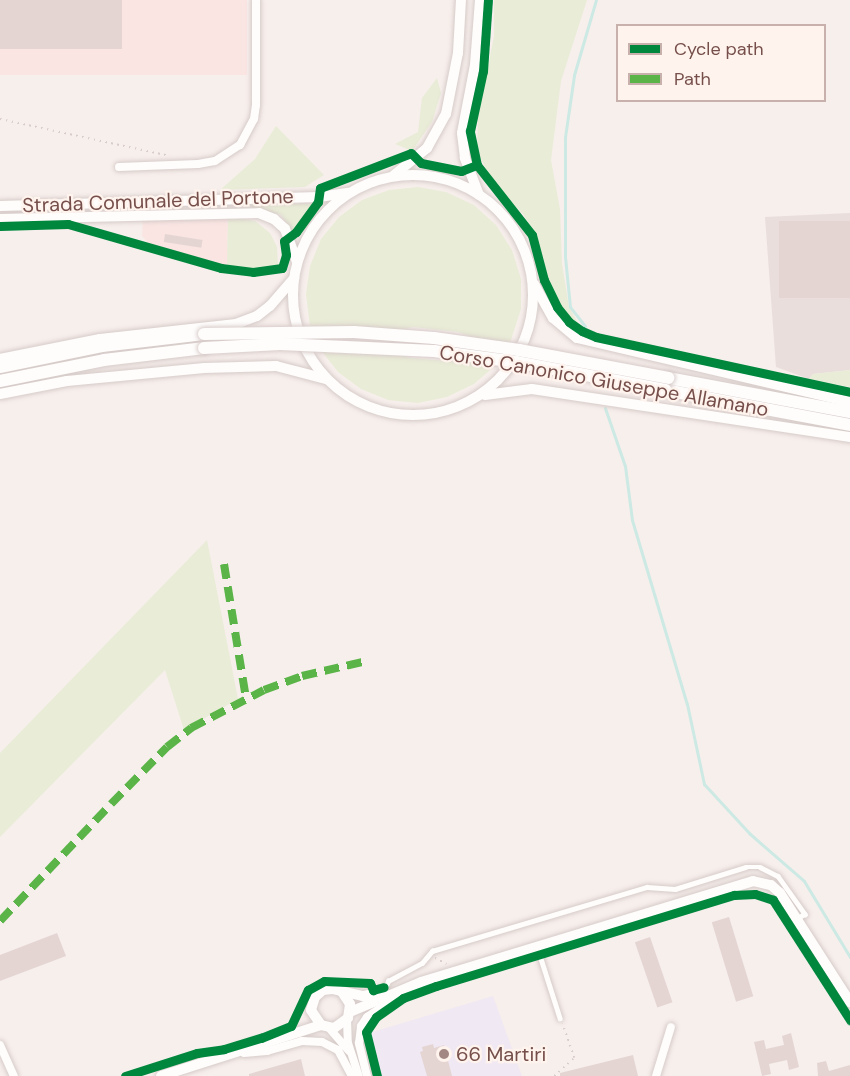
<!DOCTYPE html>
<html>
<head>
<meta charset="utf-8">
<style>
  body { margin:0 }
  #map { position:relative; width:850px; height:1076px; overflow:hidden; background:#f7efec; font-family:"DM Sans",sans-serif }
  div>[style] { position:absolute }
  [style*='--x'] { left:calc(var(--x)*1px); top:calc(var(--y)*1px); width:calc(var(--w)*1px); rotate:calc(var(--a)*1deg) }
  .commercial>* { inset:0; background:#fae5e3; transform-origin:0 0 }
  .industrial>* { inset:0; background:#e9dedb }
  .education>* { inset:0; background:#f0e8f3 }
  .green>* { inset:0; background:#e9ecd7 }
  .stream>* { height:3px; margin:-1.5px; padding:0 1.5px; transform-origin:1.5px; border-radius:1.5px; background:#cde9e4 }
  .building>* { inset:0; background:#e4d5d3; transform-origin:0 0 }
  .path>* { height:1.5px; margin-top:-0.75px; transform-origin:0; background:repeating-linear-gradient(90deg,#d8cdcc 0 1.5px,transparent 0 6px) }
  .roads { filter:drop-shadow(0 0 2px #d6cbc8) drop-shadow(0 0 2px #d6cbc8) }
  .service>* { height:4.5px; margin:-2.25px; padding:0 2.25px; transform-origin:2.25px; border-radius:2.25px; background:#fefdfc }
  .minor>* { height:8px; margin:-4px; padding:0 4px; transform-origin:4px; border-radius:4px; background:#fefdfc }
  .tertiary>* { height:10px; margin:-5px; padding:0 5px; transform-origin:5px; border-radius:5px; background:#fefdfc }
  .tertiary>.ring { margin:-5px; padding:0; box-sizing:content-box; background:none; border:10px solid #fefdfc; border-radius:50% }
  .secondary>* { height:12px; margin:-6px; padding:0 6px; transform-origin:6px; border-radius:6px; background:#fefdfc }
  .bridges { filter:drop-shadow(0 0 2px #d8ccca) drop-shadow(0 0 2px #d8ccca) }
  .secondary-bridge>* { height:12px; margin:-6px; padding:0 6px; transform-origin:6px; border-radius:6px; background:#fefdfc }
  .quiet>* { height:8px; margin-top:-4px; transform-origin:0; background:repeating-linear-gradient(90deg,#5ab447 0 15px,transparent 0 23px) }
  .cycleway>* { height:9px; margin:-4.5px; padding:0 4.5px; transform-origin:4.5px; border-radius:4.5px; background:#00873e }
  .dots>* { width:16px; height:16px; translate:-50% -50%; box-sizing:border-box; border:3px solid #fff3ed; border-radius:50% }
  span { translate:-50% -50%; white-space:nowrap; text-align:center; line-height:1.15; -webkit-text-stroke:4.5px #fff3ed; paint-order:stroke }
  .street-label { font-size:20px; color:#764f4b }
  .poi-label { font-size:20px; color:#764f4b }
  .left { translate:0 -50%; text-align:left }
  .legend { position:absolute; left:616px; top:24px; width:210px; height:78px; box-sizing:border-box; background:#fff3ed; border:2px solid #c8b1ac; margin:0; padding:8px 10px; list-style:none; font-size:18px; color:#764f4b }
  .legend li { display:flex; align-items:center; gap:12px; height:30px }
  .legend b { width:30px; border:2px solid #c8b1ac }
</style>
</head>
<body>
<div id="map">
  <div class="commercial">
    <div style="left:0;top:0;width:247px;height:75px"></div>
    <div style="clip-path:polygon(228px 216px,227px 267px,152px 247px,142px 236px,143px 219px)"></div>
  </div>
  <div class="industrial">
    <div style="clip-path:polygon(850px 213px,850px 370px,813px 374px,809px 379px,776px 367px,765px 217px)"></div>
  </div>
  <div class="education">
    <div style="clip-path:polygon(493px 996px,522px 1076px,380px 1076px,369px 1033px)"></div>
  </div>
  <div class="green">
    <div style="clip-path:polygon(494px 0,587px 0,561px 81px,551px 160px,560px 209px,562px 264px,569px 307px,578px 323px,560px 308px,550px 289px,534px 232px,523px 214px,492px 181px,477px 151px,478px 118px,494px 36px)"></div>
    <div style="clip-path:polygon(437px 78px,441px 93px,432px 122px,412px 151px,395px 144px,418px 132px,422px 98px)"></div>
    <div style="clip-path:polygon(276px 126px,324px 175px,305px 187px,220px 190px,255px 159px)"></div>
    <div style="clip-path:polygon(418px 187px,446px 192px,474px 205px,496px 225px,512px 250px,521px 279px,521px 309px,510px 343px,471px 337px,458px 332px,413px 327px,396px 331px,310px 326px,306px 294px,310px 266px,321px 239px,339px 217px,362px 200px,389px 190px)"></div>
    <div style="clip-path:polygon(314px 203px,293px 232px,281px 215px,245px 205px)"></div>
    <div style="clip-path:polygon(228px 216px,255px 221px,270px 233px,277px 247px,278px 266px,257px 269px,227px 267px)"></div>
    <div style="clip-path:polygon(320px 349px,398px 354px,411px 358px,496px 365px,474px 384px,447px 397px,418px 403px,388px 400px,361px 389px,338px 372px)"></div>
    <div style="clip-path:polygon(850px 370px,850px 387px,809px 379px,813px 374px)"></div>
    <div style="clip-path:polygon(207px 540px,238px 699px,184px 730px,165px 670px,0 837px,0 753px)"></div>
  </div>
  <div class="stream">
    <div style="--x:585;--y:326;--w:24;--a:-128"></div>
    <div style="--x:570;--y:307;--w:50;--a:-95.7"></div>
    <div style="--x:565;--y:257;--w:120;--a:-90"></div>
    <div style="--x:565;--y:137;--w:63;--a:-81.7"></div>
    <div style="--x:574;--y:75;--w:78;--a:-73.7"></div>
    <div style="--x:605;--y:408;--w:61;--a:71"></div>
    <div style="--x:625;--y:466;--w:54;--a:82.6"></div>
    <div style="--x:632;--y:520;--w:192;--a:73.4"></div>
    <div style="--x:687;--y:704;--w:82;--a:78"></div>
    <div style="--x:704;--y:784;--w:67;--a:47.4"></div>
    <div style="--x:749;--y:833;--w:73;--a:41.1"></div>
    <div style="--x:804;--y:881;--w:89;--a:58.8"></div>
  </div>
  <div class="building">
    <div style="left:0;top:0;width:122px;height:49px"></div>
    <div style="left:850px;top:221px;width:77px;height:71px;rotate:90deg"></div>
    <div style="left:165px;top:234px;width:38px;height:8px;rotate:9deg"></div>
    <div style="left:729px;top:917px;width:83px;height:18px;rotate:73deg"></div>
    <div style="clip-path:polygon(57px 933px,66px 956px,0 981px,0 955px)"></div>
    <div style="left:650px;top:937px;width:69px;height:16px;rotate:71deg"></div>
    <div style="clip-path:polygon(791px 1033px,799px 1067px,789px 1070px,787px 1060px,769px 1064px,771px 1074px,762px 1076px,754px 1042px,764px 1040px,766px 1049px,784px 1045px,782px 1036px)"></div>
    <div style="clip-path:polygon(433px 1044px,434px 1048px,444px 1045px,452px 1076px,427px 1076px,420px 1052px,423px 1051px,422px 1047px)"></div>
    <div style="clip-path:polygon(633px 1055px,638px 1076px,560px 1076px,560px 1073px)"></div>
    <div style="clip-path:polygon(301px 1059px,305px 1076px,249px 1076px,249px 1074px)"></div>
    <div style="clip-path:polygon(826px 1061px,829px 1071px,850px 1065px,850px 1076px,818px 1076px,817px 1063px)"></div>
  </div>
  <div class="path">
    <div style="--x:0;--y:119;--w:173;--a:12.3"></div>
    <div style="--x:435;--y:958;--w:13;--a:27"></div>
    <div style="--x:554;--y:1076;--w:27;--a:-42"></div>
    <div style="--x:574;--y:1058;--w:36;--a:-109"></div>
  </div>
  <div class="roads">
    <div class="service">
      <div style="--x:537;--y:946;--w:76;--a:72.3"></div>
      <div style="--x:384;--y:991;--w:11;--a:-68"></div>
      <div style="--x:388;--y:981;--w:38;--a:-28"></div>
      <div style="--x:422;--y:963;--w:16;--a:-50"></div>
      <div style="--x:432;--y:951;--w:224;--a:-16.6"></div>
      <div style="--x:647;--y:887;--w:28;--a:4"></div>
      <div style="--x:675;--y:889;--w:74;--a:-17.2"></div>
      <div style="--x:746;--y:867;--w:14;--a:0"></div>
      <div style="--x:760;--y:867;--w:20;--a:27"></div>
      <div style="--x:778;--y:876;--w:47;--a:54.6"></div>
      <div style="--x:805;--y:914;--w:9;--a:148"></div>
    </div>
    <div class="minor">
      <div style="--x:119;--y:167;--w:79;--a:-2.2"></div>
      <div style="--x:198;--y:164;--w:17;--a:-10"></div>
      <div style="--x:215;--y:161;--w:30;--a:-33"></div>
      <div style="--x:240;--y:145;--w:30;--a:-62"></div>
      <div style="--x:254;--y:119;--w:14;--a:-82"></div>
      <div style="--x:256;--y:105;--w:105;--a:-90"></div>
      <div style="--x:347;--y:1019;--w:24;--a:88"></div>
      <div style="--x:348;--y:1043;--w:35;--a:72"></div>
      <div style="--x:329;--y:1028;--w:30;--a:49"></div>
      <div style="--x:0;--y:1045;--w:34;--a:66"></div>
      <div style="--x:244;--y:1053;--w:23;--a:-5"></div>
      <div style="--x:267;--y:1051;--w:36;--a:-16"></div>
      <div style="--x:302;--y:1041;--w:20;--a:3"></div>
      <div style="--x:322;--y:1042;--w:18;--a:27"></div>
      <div style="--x:338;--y:1050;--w:30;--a:62"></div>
      <div style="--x:367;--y:1076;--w:34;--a:-104"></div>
      <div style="--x:359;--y:1043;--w:17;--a:-83"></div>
      <div style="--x:361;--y:1026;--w:11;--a:-56"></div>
      <div style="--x:367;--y:1017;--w:40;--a:-34"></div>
      <div style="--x:656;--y:1076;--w:51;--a:-73"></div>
    </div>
    <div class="tertiary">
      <div class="ring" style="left:293px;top:175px;width:230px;height:230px"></div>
      <div style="--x:394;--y:175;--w:43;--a:-39.3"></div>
      <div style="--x:427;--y:148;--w:39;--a:-61"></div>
      <div style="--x:446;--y:114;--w:62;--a:-78.9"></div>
      <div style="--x:458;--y:53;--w:53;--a:-86.8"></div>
      <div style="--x:479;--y:195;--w:40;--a:-111"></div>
      <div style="--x:465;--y:158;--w:25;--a:-97"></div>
      <div style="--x:462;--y:133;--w:69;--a:-79.2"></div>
      <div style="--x:475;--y:65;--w:65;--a:-85.6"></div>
      <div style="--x:0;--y:206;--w:319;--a:-1.6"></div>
      <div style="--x:319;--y:197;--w:30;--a:-8"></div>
      <div style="--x:0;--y:219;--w:259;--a:-1.3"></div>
      <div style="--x:259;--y:213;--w:16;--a:22"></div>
      <div style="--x:274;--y:219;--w:15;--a:42"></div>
      <div style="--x:285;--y:229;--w:35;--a:70"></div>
      <div style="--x:534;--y:284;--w:39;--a:61"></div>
      <div style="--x:553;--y:318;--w:31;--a:40"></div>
      <div style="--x:577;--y:338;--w:280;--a:13.2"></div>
      <div style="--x:0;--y:359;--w:102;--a:-11.3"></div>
      <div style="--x:100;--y:339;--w:137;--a:-6.3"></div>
      <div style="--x:236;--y:324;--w:22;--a:-21"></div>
      <div style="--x:257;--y:316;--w:16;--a:-38"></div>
      <div style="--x:270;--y:306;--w:37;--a:-49"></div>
      <div style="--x:0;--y:394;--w:68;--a:-11"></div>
      <div style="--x:67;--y:381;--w:138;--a:-5.4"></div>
      <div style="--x:204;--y:368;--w:72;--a:-1.6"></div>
      <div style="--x:276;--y:366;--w:52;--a:14.6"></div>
      <div style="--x:485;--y:395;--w:47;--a:-7.3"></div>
      <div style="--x:532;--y:389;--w:322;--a:8.6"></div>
      <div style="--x:342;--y:992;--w:14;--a:56"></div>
      <div style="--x:350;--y:1004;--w:14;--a:98"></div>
      <div style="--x:348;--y:1018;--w:17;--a:144"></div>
      <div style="--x:334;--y:1028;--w:13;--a:-167"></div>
      <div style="--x:321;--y:1025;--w:18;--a:-124"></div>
      <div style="--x:311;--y:1010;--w:14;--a:-73"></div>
      <div style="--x:315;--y:997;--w:11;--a:-41"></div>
      <div style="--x:323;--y:990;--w:9;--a:-6"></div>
      <div style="--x:332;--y:989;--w:32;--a:13"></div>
      <div style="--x:363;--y:996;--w:17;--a:-13"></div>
      <div style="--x:350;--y:1012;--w:77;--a:-22.9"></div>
      <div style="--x:421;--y:982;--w:347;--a:-16.9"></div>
      <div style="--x:753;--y:881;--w:18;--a:13"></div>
      <div style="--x:771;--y:885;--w:12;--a:42"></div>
      <div style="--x:780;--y:893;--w:130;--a:57.3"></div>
      <div style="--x:161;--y:1076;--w:168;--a:-17.7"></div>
    </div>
    <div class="secondary">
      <div style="--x:0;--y:367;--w:104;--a:-11.6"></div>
      <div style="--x:102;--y:346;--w:103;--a:-6.7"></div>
      <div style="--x:668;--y:378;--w:185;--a:10.6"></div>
      <div style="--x:0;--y:381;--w:106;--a:-11.4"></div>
      <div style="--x:104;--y:360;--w:101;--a:-6.8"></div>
      <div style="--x:665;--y:390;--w:188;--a:10.7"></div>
    </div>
  </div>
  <div class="bridges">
    <div class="secondary-bridge">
      <div style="--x:204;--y:334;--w:150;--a:-0.8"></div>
      <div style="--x:354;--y:332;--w:80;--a:4.3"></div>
      <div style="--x:434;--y:338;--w:86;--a:8"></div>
      <div style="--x:519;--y:350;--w:152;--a:10.6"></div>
      <div style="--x:204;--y:348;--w:76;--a:-3"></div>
      <div style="--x:280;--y:344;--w:154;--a:2.6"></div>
      <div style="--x:434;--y:351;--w:83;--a:7.6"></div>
      <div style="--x:516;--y:362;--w:152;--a:10.6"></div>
    </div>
  </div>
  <div class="quiet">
    <div style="--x:224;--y:564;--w:136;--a:80.7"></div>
    <div style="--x:0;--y:921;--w:161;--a:-46.5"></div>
    <div style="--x:111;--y:804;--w:80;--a:-45.5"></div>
    <div style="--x:167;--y:747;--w:31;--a:-38"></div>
    <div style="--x:191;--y:728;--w:82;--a:-27.5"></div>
    <div style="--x:264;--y:690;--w:40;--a:-20.2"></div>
    <div style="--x:302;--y:676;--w:67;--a:-13"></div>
  </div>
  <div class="cycleway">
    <div style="--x:477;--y:165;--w:89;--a:51.8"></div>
    <div style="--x:532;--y:235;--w:47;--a:75.1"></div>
    <div style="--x:544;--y:280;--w:30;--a:64"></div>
    <div style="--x:557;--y:307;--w:19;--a:51"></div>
    <div style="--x:569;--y:322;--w:16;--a:35"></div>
    <div style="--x:582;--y:331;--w:15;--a:23"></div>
    <div style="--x:596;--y:337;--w:260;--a:12.2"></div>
    <div style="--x:0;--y:226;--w:68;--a:-1.7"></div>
    <div style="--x:68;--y:224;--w:159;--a:16"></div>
    <div style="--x:221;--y:268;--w:32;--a:7"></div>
    <div style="--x:253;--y:272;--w:29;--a:-8"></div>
    <div style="--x:282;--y:268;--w:14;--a:-73"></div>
    <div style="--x:286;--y:255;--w:14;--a:-98"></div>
    <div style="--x:284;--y:241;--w:15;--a:-37"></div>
    <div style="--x:296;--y:232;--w:37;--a:-54"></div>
    <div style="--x:318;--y:202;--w:14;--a:-82"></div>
    <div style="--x:320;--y:188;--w:97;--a:-21"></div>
    <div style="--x:411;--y:153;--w:14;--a:45"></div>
    <div style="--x:421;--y:163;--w:41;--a:11.3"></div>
    <div style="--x:461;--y:171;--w:17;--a:-21"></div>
    <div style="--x:477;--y:165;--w:35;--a:-102"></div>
    <div style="--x:470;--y:131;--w:61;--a:-77.8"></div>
    <div style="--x:483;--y:71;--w:71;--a:-86"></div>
    <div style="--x:125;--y:1076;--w:76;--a:-17.7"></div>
    <div style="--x:197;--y:1053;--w:27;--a:-8"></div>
    <div style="--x:224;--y:1049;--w:39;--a:-17"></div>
    <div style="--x:261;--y:1038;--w:32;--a:-22"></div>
    <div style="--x:291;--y:1026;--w:40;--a:-65"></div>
    <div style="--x:308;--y:990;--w:18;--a:-29"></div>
    <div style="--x:324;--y:981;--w:46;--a:2.5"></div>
    <div style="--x:370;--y:983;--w:8;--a:67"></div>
    <div style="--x:373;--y:990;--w:11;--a:-15"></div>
    <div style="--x:377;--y:1076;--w:45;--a:-104"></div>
    <div style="--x:366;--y:1032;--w:18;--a:-56"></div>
    <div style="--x:376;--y:1017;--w:33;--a:-35"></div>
    <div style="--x:403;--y:998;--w:35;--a:-20"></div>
    <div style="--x:436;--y:986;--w:312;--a:-17"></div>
    <div style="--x:734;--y:895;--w:21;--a:-3"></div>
    <div style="--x:755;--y:894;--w:19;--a:18"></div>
    <div style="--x:773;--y:900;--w:143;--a:57.3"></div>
  </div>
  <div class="dots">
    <div style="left:444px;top:1054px;background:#a38783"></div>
  </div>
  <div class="street-label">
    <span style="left:158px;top:201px;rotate:-2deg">Strada Comunale del Portone</span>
    <span style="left:604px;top:381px;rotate:10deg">Corso Canonico Giuseppe Allamano</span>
  </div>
  <div class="poi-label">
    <span class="left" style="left:456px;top:1054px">66 Martiri</span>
  </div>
  <ul class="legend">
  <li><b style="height:8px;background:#00873e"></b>Cycle path</li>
  <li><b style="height:8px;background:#5ab447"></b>Path</li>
  </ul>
</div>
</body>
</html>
